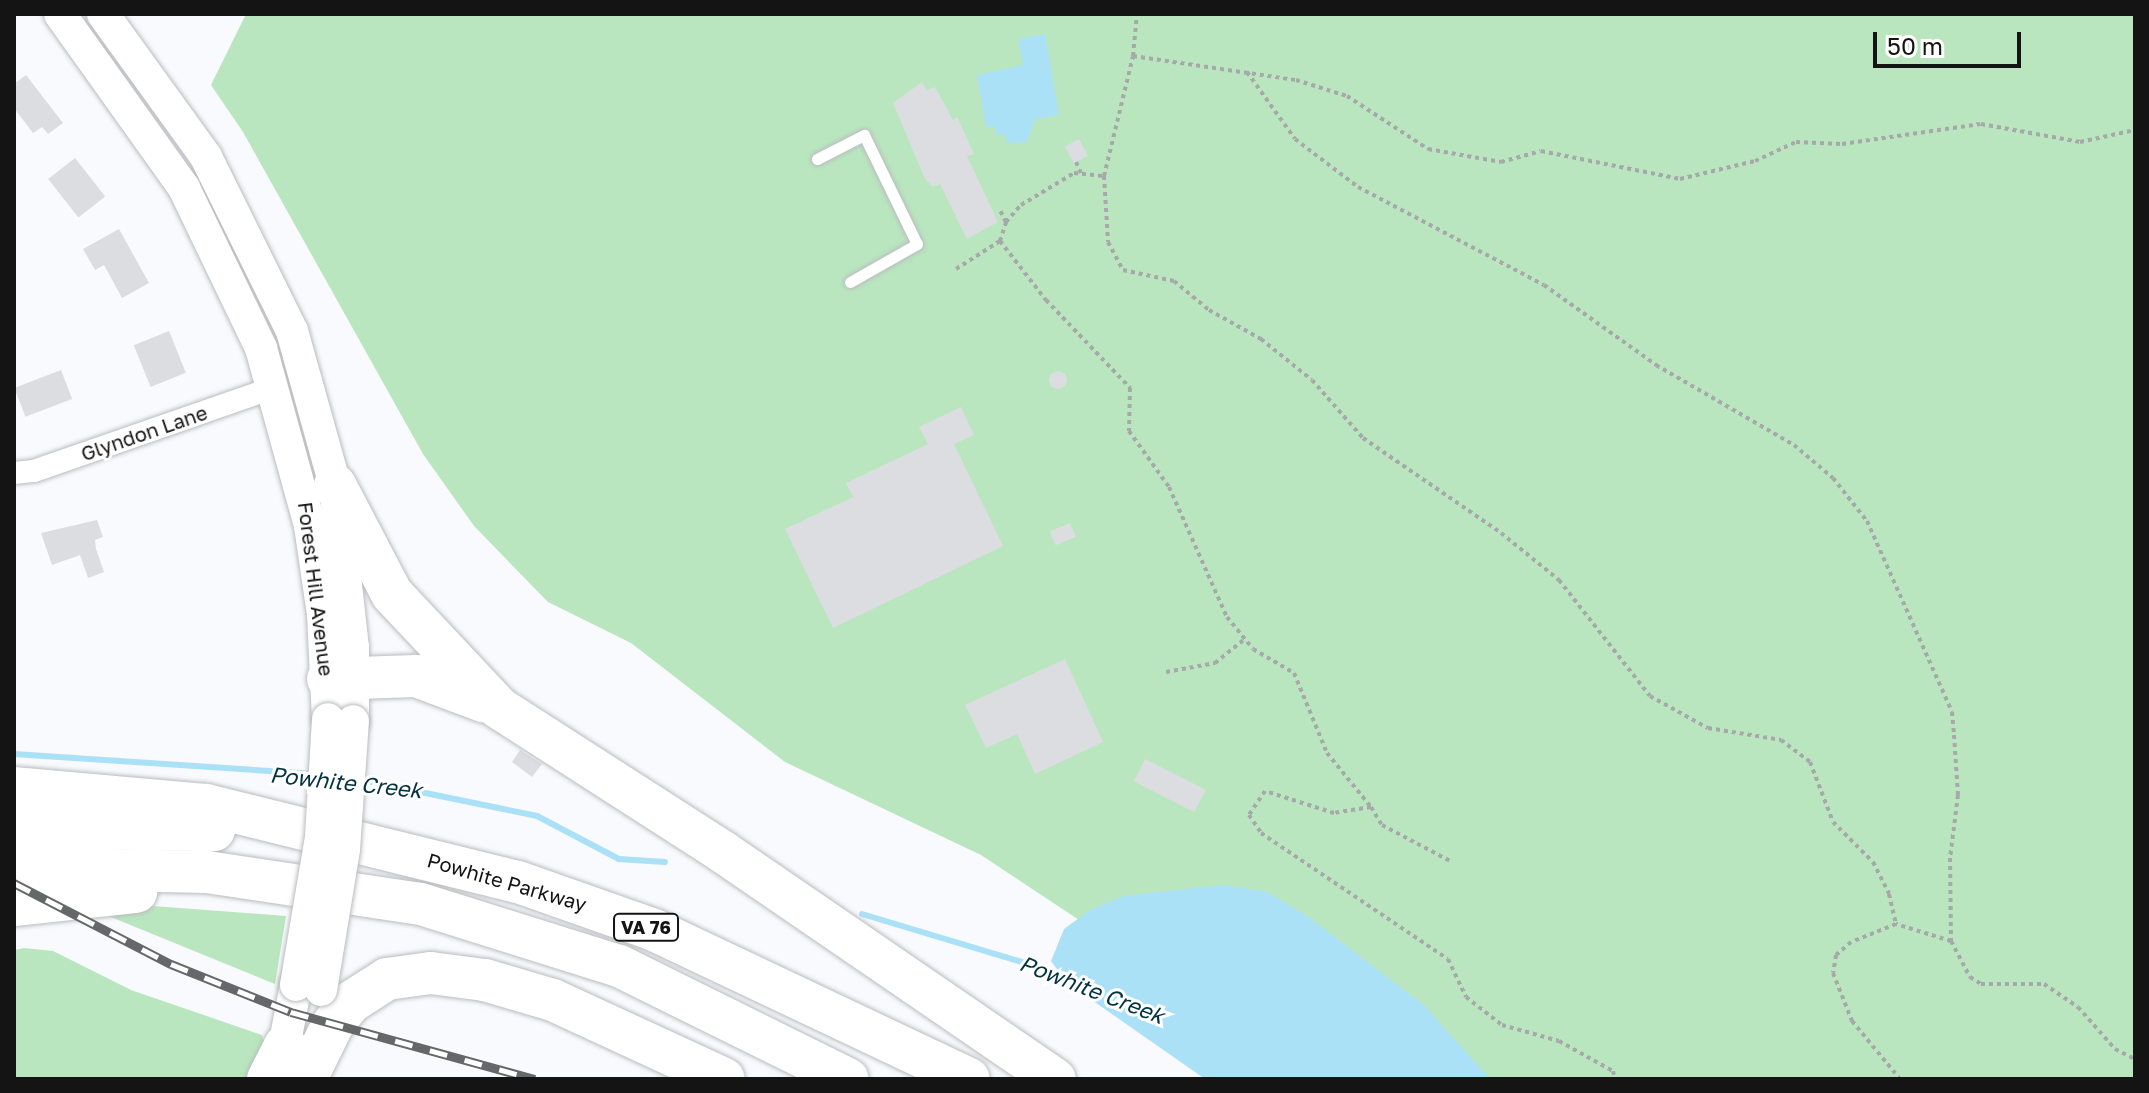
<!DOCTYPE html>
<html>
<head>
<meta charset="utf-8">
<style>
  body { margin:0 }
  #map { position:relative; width:2149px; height:1093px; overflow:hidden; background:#f8fafd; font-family:"Golos Text",sans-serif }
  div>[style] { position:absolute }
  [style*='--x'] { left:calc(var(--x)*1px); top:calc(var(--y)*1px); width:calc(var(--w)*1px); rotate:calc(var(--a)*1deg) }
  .green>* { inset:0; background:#b9e6bf }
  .water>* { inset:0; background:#abe1f7 }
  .stream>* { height:6px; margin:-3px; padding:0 3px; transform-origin:3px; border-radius:3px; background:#abe1f7 }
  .building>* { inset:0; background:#dbdde0; transform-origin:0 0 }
  .round { border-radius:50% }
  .path>* { height:4px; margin-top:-2px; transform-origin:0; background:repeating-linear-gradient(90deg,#a7a8aa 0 4px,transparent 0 8px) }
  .roads { filter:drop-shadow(0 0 2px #babcbf) drop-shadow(0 0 2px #babcbf) }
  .service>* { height:11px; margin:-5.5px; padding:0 5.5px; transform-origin:5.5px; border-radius:5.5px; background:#fff }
  .minor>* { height:22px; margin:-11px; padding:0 11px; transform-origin:11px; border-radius:11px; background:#fff }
  .secondary>* { height:32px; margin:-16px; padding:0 16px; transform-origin:16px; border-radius:16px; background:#fff }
  .motorway>* { height:42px; margin:-21px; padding:0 21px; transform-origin:21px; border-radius:21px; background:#fff }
  .rail>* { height:9px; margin-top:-4.5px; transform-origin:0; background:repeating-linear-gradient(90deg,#fff 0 18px,#666768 0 36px); box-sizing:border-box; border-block:2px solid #666768 }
  .bridges { filter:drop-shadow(0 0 2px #babcbf) drop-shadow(0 0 2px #babcbf) }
  .secondary-bridge>* { height:32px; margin:-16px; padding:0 16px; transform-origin:16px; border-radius:16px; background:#fff }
  span { translate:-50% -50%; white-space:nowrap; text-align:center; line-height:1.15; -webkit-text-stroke:6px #fff; paint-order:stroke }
  .shield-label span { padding:2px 6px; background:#fff; border:2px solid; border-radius:6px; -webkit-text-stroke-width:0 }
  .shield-label { font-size:18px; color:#141415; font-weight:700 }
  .street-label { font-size:20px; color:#141415 }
  .water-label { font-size:22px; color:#033241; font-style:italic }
  .frame { position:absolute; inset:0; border:16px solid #141415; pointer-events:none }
  .scale { position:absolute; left:1873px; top:32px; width:148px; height:36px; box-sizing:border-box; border:4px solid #141415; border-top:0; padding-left:10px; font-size:24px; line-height:28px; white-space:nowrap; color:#141415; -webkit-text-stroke:6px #fff; paint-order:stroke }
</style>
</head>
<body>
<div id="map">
  <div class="green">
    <div style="clip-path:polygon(246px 14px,2135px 14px,2135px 1079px,1371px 1079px,1191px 994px,981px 855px,785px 762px,631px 643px,548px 602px,474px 526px,423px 454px,243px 132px,211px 85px)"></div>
    <div style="clip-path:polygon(140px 905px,286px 916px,275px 984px,101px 913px)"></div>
    <div style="clip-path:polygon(24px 948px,53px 951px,131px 990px,262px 1035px,266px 1050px,255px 1079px,14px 1079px,14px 950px)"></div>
  </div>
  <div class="water">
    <div style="clip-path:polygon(1045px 34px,1059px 115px,1035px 119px,1027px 142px,1007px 143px,1005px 134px,997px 135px,995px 127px,986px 126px,977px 75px,1023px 65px,1018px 39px)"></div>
    <div style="clip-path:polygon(1223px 885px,1267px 892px,1306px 915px,1425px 1006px,1490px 1079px,1205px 1079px,1066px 982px,1051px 961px,1064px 929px,1090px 910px,1123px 896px)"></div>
  </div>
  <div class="stream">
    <div style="--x:14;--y:754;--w:301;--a:3.8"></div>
    <div style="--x:357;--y:779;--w:184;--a:11.6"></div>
    <div style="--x:537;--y:816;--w:93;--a:27.7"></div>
    <div style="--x:619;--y:859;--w:46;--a:3.7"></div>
    <div style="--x:862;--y:914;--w:212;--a:16.7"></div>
  </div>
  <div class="building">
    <div style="clip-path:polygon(26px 75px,63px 123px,48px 134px,42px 127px,33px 133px,14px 108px,14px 84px)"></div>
    <div style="clip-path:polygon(922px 82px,927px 90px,935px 87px,953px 120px,957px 117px,974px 154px,967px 156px,998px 222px,967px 239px,940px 184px,933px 187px,925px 179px,893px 103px)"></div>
    <div style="left:1079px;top:139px;width:19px;height:16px;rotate:62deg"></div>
    <div style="left:75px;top:158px;width:49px;height:34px;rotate:52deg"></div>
    <div style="clip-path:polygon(119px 229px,149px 283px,122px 298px,104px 265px,95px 270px,83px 249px)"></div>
    <div style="left:169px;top:331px;width:45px;height:38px;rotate:68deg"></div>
    <div style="left:61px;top:370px;width:31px;height:50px;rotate:69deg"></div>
    <div class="round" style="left:1049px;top:371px;width:18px;height:18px"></div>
    <div style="clip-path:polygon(961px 407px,974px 435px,954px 444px,1003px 546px,833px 628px,785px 529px,853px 497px,846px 483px,928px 444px,919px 427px)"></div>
    <div style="clip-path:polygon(97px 520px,103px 537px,95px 540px,96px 549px,104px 572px,88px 578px,80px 555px,52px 565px,41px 533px)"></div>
    <div style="left:1070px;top:523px;width:15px;height:22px;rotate:67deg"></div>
    <div style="clip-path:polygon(1065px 659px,1103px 742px,1035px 774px,1017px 734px,986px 748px,965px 705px)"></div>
    <div style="clip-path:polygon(520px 750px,542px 764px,532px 777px,512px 762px)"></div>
    <div style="left:1145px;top:759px;width:68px;height:25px;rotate:27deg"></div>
  </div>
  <div class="path">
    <div style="--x:1133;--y:56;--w:165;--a:8.4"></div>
    <div style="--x:1296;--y:80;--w:53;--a:17.4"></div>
    <div style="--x:1347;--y:96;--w:97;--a:33.2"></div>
    <div style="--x:1428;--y:149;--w:74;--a:10.1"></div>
    <div style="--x:1501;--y:162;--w:41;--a:-15.4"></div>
    <div style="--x:1541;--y:151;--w:142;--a:11.4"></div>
    <div style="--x:1680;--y:179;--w:77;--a:-13.5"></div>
    <div style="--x:1755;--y:161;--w:45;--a:-24.9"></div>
    <div style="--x:1796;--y:142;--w:46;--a:2.5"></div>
    <div style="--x:1842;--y:144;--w:140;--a:-8.2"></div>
    <div style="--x:1981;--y:124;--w:101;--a:10.3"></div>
    <div style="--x:2080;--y:142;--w:56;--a:-12.3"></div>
    <div style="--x:1247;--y:72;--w:82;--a:54.4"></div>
    <div style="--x:1295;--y:139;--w:79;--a:37.3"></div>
    <div style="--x:1358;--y:187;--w:210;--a:27.8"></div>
    <div style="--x:1544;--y:285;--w:138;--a:35.5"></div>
    <div style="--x:1656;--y:365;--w:160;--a:30.1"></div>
    <div style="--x:1794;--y:445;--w:51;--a:40.2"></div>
    <div style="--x:1833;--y:478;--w:55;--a:51.7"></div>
    <div style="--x:1867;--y:521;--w:209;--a:66"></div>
    <div style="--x:1952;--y:712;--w:23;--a:85"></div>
    <div style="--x:1954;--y:735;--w:60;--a:86.2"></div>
    <div style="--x:1958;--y:795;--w:64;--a:97.2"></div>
    <div style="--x:1950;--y:858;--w:83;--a:89.3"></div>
    <div style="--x:1951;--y:941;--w:58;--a:-162.8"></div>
    <div style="--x:1076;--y:162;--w:12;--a:66"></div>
    <div style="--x:1104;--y:176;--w:66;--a:86.5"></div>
    <div style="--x:1108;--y:242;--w:32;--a:62"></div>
    <div style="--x:1123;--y:270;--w:52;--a:12.2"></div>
    <div style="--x:1174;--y:281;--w:45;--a:39.6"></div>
    <div style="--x:1209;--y:310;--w:60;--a:29.1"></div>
    <div style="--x:1261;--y:339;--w:65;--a:38.8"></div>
    <div style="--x:1312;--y:380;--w:77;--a:48.7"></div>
    <div style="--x:1363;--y:438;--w:168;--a:34.5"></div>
    <div style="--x:1501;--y:533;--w:75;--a:39"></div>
    <div style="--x:1559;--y:580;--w:147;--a:51.9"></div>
    <div style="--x:1650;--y:696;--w:66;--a:28.9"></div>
    <div style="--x:1708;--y:728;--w:74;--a:9.3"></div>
    <div style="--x:1781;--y:740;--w:36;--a:37"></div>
    <div style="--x:1810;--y:762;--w:64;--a:69"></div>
    <div style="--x:1833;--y:822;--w:57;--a:45"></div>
    <div style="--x:1873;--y:862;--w:36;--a:63"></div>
    <div style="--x:1889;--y:894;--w:31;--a:77"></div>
    <div style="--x:1896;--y:924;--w:48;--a:158.2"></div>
    <div style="--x:1851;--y:942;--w:20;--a:139"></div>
    <div style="--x:1836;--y:955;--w:18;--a:99"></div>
    <div style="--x:1833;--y:973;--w:52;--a:68.4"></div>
    <div style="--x:1852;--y:1021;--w:75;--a:50.4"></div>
    <div style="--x:1006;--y:222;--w:23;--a:-49"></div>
    <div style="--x:1021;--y:205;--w:62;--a:-31.1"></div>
    <div style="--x:1074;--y:173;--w:30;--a:6"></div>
    <div style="--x:1104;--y:176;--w:123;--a:-76.4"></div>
    <div style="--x:1133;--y:56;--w:42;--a:-84.6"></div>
    <div style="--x:1000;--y:241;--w:75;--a:52.1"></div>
    <div style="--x:1046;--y:300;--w:122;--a:46.3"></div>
    <div style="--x:1130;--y:388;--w:43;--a:91.3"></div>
    <div style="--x:1129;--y:431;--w:69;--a:54.5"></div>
    <div style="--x:1169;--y:487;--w:142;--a:66"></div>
    <div style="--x:1227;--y:617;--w:41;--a:50.9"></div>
    <div style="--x:1253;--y:649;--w:48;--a:30.3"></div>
    <div style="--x:1294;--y:673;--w:87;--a:67.6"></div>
    <div style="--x:1327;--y:753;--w:70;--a:50.8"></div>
    <div style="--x:1371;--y:807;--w:37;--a:171"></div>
    <div style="--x:1334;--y:813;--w:72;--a:-162.3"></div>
    <div style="--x:1265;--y:791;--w:29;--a:124"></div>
    <div style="--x:1249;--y:815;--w:22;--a:56"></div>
    <div style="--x:1261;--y:833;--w:225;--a:34"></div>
    <div style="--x:1448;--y:959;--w:42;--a:64.7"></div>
    <div style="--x:1466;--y:997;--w:46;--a:37.9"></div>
    <div style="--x:1502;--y:1025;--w:59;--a:15.7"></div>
    <div style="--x:1559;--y:1041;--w:62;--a:29.1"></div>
    <div style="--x:1613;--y:1071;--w:8;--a:76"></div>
    <div style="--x:956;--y:269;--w:52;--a:-32.5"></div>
    <div style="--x:1000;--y:241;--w:20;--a:-72"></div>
    <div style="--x:1006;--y:222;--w:13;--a:-117"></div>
    <div style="--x:1166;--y:672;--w:50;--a:-10.4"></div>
    <div style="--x:1215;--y:663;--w:36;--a:-39"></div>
    <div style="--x:1371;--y:807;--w:21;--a:59"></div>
    <div style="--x:1382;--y:825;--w:77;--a:27.9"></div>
    <div style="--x:1951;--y:941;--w:41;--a:62.2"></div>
    <div style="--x:1970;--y:977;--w:13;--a:32"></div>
    <div style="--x:1981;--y:984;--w:63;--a:0"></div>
    <div style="--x:2044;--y:984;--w:41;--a:34.1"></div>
    <div style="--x:2078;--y:1007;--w:56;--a:48.6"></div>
    <div style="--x:2115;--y:1049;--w:22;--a:27"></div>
  </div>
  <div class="roads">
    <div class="service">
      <div style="--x:817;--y:159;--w:53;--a:-27.1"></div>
      <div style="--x:864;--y:135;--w:121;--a:64.1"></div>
      <div style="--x:917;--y:244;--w:77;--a:150.4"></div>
    </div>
    <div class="minor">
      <div style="--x:14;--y:473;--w:20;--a:-6"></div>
      <div style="--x:34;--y:471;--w:253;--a:-19.2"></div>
    </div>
    <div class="secondary">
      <div style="--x:60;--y:14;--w:214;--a:54.5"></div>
      <div style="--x:184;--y:188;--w:178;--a:64.3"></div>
      <div style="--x:261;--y:348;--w:185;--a:74.6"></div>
      <div style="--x:310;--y:526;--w:89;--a:81.6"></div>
      <div style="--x:323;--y:614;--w:105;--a:87.3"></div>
      <div style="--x:103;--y:14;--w:176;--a:54.2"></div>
      <div style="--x:206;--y:157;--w:194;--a:63.7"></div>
      <div style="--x:292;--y:331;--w:160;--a:74.4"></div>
      <div style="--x:335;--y:485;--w:163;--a:83.7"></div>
      <div style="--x:353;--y:647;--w:74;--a:90"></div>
      <div style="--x:280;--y:1068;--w:85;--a:-79.1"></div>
    </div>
    <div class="motorway">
      <div style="--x:335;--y:485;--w:123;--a:62.4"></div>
      <div style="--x:392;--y:594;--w:156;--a:46.8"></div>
      <div style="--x:499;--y:708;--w:266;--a:32.7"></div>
      <div style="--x:723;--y:852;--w:402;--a:34.4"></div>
      <div style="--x:328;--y:679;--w:88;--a:-2"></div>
      <div style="--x:416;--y:676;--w:72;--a:20.5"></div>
      <div style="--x:14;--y:788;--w:193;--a:5.1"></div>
      <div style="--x:206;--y:805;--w:321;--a:13.9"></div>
      <div style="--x:518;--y:882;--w:144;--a:19.4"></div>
      <div style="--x:654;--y:930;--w:348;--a:25.3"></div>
      <div style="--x:14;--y:827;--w:200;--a:0.9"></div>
      <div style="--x:14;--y:868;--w:193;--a:1.2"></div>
      <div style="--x:207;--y:872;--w:216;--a:8.5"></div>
      <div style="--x:421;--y:904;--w:207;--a:17.4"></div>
      <div style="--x:619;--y:966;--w:255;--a:26.3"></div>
      <div style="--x:14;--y:905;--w:123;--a:-6.1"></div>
      <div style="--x:308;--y:1075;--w:57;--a:-63.9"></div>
      <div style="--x:333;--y:1024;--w:28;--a:-51"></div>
      <div style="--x:351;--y:1002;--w:43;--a:-32.6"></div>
      <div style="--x:387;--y:979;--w:44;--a:-7.8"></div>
      <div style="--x:431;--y:973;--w:54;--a:7.4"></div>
      <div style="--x:485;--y:980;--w:71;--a:16.4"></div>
      <div style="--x:553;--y:1000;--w:188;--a:24.8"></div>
      <div style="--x:268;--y:1079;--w:38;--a:-63"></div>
    </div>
  </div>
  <div class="rail">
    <div style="--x:14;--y:883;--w:177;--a:27.3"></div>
    <div style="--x:171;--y:964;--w:129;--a:21.8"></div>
    <div style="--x:291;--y:1012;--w:253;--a:15.4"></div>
  </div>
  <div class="bridges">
    <div class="secondary-bridge">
      <div style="--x:296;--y:985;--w:150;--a:-80.4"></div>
      <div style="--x:321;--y:837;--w:118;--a:-86.6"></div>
      <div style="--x:321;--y:990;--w:143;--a:-80.7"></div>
      <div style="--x:344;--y:849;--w:128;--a:-86"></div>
    </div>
  </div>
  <div class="shield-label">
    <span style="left:646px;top:927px">VA 76</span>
  </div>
  <div class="street-label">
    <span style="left:144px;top:433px;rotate:-19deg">Glyndon Lane</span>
    <span style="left:316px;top:589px;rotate:83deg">Forest Hill Avenue</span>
    <span style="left:507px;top:882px;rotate:16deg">Powhite Parkway</span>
  </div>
  <div class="water-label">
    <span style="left:346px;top:782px;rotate:6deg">Powhite Creek</span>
    <span style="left:1092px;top:989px;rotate:21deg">Powhite Creek</span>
  </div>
  <div class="frame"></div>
  <div class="scale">50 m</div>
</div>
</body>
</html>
